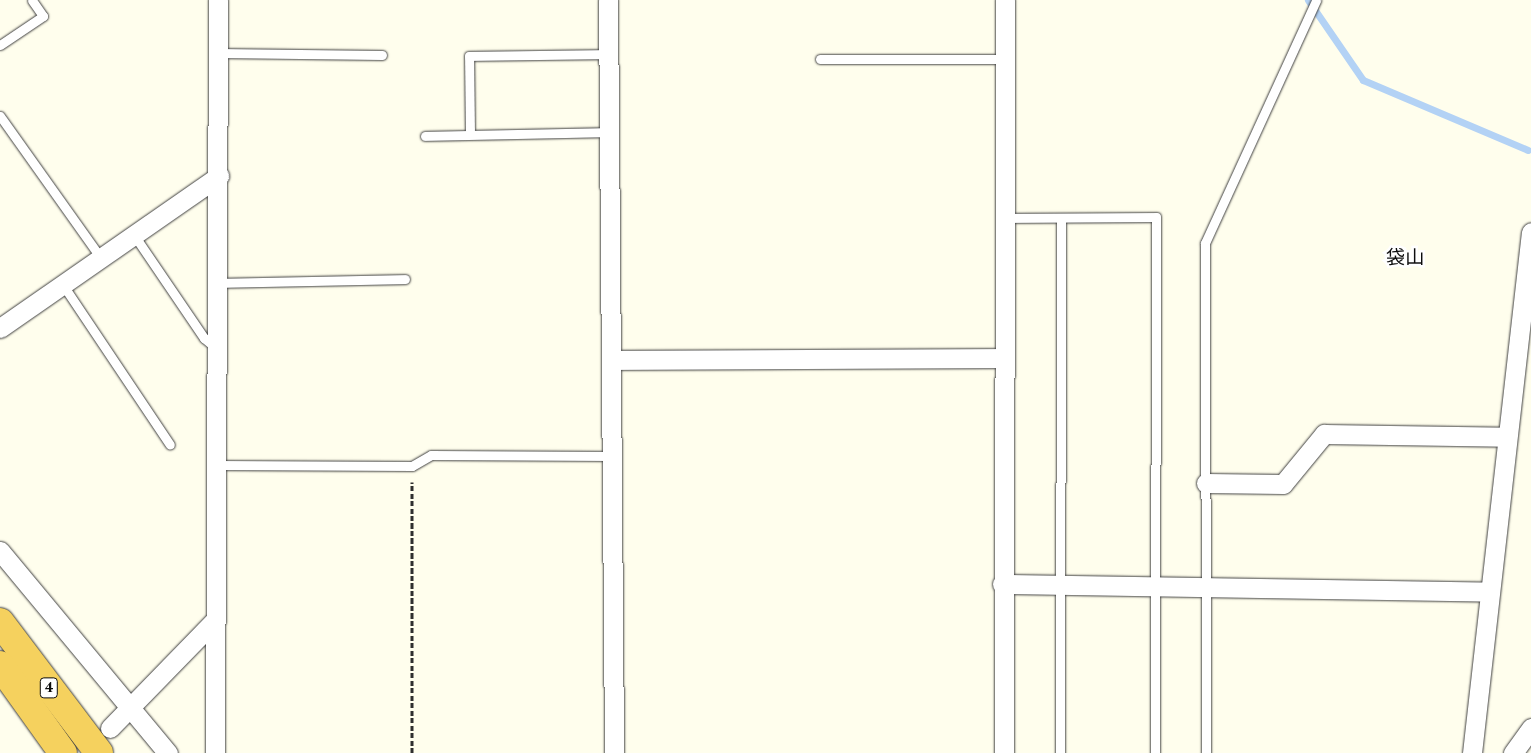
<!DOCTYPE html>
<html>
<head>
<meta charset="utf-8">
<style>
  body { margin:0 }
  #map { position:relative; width:1531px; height:753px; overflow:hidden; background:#fffeed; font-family:Spectral,"Noto Sans JP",serif }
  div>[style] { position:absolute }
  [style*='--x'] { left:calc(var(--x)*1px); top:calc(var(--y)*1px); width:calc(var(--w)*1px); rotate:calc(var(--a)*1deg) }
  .stream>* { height:7px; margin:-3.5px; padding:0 3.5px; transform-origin:3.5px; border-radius:3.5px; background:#b3d2f5 }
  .path>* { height:3px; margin-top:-1.5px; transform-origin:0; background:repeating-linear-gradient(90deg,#2f2f2f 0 5px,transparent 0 7.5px) }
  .roads { filter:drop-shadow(0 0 1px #404040) drop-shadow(0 0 1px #404040) }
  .service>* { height:9px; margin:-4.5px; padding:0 4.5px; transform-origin:4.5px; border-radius:4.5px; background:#fff }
  .minor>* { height:19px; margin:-9.5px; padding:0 9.5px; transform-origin:9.5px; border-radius:9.5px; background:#fff }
  .trunk>* { height:28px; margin:-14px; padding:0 14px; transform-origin:14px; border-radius:14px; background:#f5d15e }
  span { translate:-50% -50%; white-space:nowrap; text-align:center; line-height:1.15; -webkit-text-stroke:5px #fff; paint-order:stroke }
  .shield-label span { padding:1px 4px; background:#fff; border:1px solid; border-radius:4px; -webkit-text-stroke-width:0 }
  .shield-label { font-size:15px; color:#0d0d0d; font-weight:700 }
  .quarter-label { font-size:19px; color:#0d0d0d }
</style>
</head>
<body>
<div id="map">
  <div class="stream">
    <div style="--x:1308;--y:0;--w:97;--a:55.5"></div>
    <div style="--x:1363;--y:80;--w:179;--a:23"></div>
  </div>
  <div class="path">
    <div style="--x:412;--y:753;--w:271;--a:-90"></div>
  </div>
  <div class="roads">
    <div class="service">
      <div style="--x:0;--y:45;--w:52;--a:-34"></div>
      <div style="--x:43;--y:16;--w:19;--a:-125"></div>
      <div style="--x:218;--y:53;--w:164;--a:0.7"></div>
      <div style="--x:820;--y:59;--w:185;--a:0"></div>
      <div style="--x:0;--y:116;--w:174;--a:54.6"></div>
      <div style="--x:470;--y:134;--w:78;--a:-90.7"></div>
      <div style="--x:469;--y:56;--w:140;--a:-0.8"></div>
      <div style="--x:425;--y:136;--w:184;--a:-1.2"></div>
      <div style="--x:1003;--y:218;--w:153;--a:-0.4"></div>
      <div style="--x:1156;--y:217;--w:536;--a:90.11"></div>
      <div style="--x:134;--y:235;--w:125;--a:55.8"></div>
      <div style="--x:204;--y:338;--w:16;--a:40"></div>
      <div style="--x:218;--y:283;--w:187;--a:-1.2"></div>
      <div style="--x:63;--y:285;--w:192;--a:56.2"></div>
      <div style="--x:217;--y:465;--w:195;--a:0.3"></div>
      <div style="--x:412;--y:466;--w:22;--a:-30"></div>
      <div style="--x:431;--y:455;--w:180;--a:0.3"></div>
      <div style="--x:1060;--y:753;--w:535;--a:-89.89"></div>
      <div style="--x:1206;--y:753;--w:510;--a:-90.11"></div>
      <div style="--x:1205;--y:243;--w:267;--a:-65.4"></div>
    </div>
    <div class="minor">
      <div style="--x:608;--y:0;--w:753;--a:89.54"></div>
      <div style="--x:0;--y:328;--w:267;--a:-34.8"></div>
      <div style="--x:611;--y:360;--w:391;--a:-0.3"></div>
      <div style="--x:1206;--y:483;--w:77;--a:0.7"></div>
      <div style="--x:1283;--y:484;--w:65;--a:-50.6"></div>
      <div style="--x:1324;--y:434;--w:182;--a:0.9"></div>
      <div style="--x:0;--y:551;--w:263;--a:50.3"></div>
      <div style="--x:1002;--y:584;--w:485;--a:0.9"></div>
      <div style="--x:110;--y:728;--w:152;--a:-45.8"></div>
      <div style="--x:215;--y:753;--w:753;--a:-89.77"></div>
      <div style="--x:1004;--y:753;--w:753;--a:-89.92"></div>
      <div style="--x:1472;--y:753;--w:524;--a:-83.54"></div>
      <div style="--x:1513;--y:753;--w:31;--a:-54"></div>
    </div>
    <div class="trunk">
      <div style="--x:0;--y:622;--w:164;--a:52.9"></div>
      <div style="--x:0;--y:665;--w:108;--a:54.4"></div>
    </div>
  </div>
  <div class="shield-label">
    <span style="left:49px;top:688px">4</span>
  </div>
  <div class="quarter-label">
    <span style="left:1405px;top:259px">袋山</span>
  </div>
</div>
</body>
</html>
